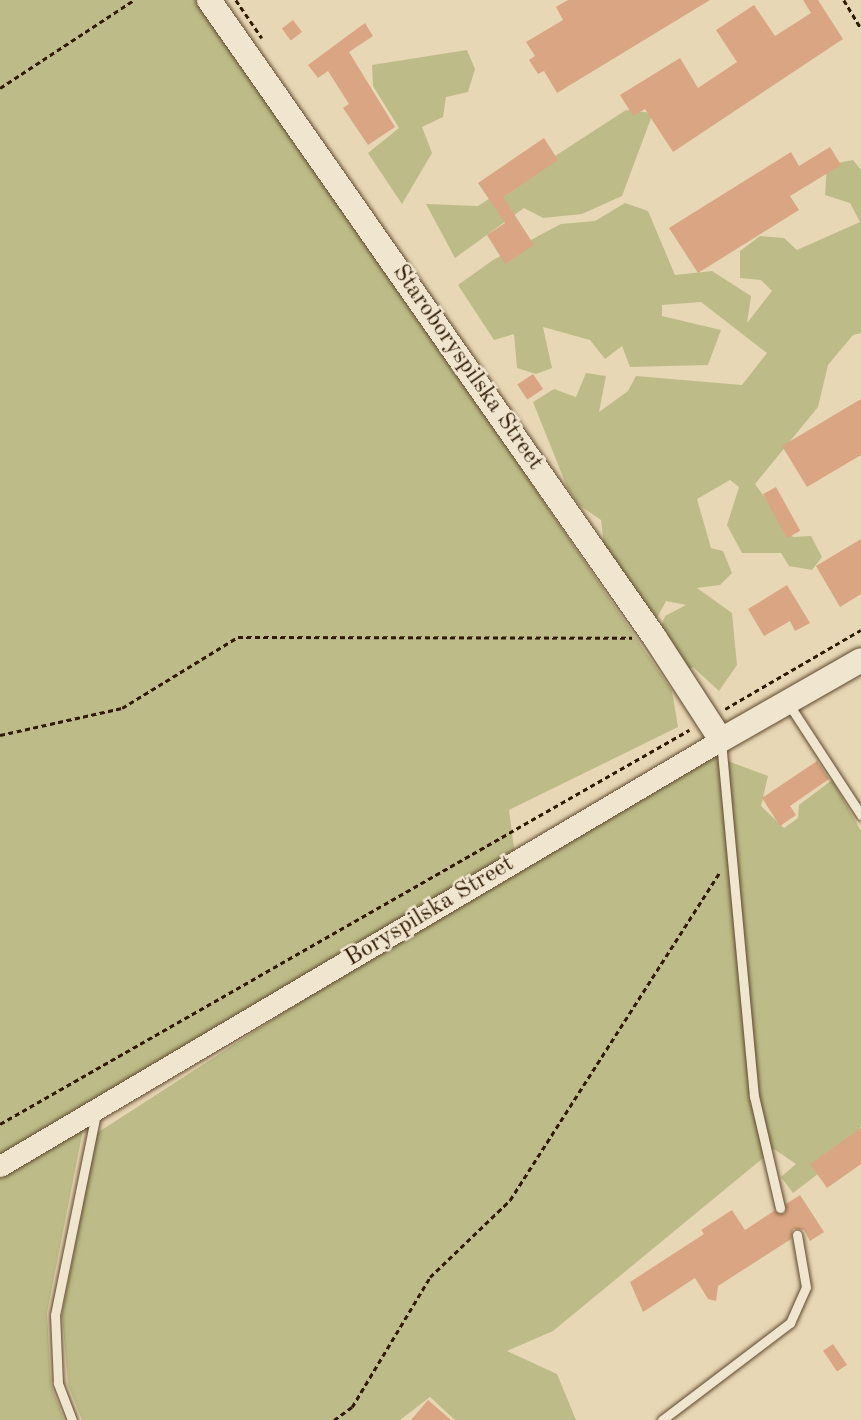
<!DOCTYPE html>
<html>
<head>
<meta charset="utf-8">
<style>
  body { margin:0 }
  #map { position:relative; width:861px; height:1420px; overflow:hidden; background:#e8d7b5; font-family:"Old Standard TT",serif }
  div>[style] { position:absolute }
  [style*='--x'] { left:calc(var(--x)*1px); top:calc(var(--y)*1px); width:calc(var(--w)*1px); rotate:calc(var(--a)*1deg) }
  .green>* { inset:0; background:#bdbc88 }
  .building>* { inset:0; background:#daa582; transform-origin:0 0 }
  .path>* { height:2.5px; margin-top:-1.25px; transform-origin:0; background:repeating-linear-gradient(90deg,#301900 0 5px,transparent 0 8.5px) }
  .roads { filter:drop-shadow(0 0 2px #5e482d) drop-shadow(0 0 2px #5e482d) }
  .service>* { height:9px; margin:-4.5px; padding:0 4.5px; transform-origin:4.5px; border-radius:4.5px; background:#f0e5cf }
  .tertiary>* { height:21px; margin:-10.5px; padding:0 10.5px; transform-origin:10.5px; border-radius:10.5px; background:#f0e5cf }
  .secondary>* { height:24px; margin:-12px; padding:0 12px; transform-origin:12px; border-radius:12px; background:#f0e5cf }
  span { translate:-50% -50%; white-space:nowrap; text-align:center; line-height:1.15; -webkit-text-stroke:5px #f0e5cf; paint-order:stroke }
  .street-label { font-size:24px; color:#301900 }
</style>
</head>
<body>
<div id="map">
  <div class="green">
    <div style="clip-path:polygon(0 0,204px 0,672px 691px,678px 727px,509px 810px,515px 855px,83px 1130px,47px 1313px,51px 1385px,64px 1420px,0 1420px)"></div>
    <div style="clip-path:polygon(467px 50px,475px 69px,468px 92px,446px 97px,443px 117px,422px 127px,432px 153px,402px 204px,368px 153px,399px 128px,373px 86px,372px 65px)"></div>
    <div style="clip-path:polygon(626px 110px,653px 113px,622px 196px,582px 214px,543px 218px,524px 208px,455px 258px,426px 204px,478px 206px)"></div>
    <div style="clip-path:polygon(853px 160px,861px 170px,861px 333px,853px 335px,828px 365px,818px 407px,755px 484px,793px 537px,811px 536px,822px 557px,812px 570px,789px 566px,781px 553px,742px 553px,727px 525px,739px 487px,730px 480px,697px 499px,711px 548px,723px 551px,732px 573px,720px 585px,697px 588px,732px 613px,737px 665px,719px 691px,693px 667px,681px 674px,658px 636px,665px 616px,686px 605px,666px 601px,657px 618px,641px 611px,605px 554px,601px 520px,579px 505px,567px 487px,533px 402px,554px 389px,576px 397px,586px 373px,606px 376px,599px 412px,628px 391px,636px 376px,742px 385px,767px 353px,701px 302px,662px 305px,662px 316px,721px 330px,708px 365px,630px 367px,622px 346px,605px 359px,590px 340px,543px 327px,552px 368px,536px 374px,517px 368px,514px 334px,494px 340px,458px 285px,493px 260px,561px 224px,595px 221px,625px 203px,648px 211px,675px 275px,712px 271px,751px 296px,747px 323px,772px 291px,761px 280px,740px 278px,740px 251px,760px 236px,784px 238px,797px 250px,860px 222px,850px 203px,825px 195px,827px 165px)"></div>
    <div style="clip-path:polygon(709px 754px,768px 776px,761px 806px,784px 828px,798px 818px,799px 805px,832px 780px,861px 831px,861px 1126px,848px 1151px,793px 1193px,781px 1177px,796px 1164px,774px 1149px,553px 1331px,507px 1351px,557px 1374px,576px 1420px,455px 1420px,430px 1397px,400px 1420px,82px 1420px,68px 1385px,62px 1314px,97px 1133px,422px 923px)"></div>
  </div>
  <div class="building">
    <div style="clip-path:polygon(568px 0,710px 0,557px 93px,544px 71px,538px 74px,529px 60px,535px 56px,526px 42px,563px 20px,556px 7px)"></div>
    <div style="clip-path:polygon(803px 0,818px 0,843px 39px,673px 152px,645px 109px,633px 116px,620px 95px,680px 58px,698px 88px,737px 62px,716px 30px,754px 5px,775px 36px,811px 13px)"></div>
    <div style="left:293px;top:20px;width:15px;height:14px;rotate:53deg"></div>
    <div style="clip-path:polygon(365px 23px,373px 36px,349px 52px,395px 127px,368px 145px,343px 108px,349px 104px,328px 71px,318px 78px,308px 65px)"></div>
    <div style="clip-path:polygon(544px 138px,558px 160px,503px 197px,534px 245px,505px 264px,487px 235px,505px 223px,478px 183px)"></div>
    <div style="clip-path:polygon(830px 147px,841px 165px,790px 196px,799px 210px,698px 273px,669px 228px,791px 152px,799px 166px)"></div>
    <div style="left:533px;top:374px;width:18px;height:19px;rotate:56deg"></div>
    <div style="clip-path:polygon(861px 399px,861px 455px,807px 487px,782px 446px)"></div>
    <div style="left:776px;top:487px;width:50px;height:15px;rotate:61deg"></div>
    <div style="clip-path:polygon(861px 539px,861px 594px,840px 607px,816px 566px)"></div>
    <div style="clip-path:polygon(787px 585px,810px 623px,795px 631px,790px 621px,764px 636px,748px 609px)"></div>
    <div style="clip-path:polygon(817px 761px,829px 779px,790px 806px,796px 815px,780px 826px,762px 798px)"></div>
    <div style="clip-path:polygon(861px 1128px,861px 1164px,827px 1188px,810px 1164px)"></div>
    <div style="clip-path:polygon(800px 1195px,824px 1232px,810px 1241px,804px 1230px,793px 1229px,791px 1239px,718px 1286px,716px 1301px,708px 1299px,695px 1278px,643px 1312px,630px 1282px,704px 1234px,701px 1230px,732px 1210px,745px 1230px,774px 1211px,784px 1214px,786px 1204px)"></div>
    <div style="left:833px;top:1344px;width:25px;height:12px;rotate:56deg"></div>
    <div style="clip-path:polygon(428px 1400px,451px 1420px,411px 1420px)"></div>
  </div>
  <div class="path">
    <div style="--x:236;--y:0;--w:46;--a:55.6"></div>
    <div style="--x:844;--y:0;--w:33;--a:59"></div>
    <div style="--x:0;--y:88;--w:160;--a:-33.3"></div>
    <div style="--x:725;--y:709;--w:157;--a:-30.2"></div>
    <div style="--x:0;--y:735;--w:125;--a:-12.5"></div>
    <div style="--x:122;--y:708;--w:136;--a:-31.5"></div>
    <div style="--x:238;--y:637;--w:394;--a:0.1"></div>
    <div style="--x:0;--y:1124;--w:794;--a:-29.76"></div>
    <div style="--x:334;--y:1420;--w:22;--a:-36"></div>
    <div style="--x:352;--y:1407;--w:152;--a:-59"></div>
    <div style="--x:430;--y:1277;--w:111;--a:-43.9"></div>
    <div style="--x:510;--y:1200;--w:390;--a:-57.4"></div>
  </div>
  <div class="roads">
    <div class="service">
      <div style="--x:788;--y:703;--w:134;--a:56.9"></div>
      <div style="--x:721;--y:741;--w:357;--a:84.7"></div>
      <div style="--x:754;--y:1096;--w:115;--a:76.9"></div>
      <div style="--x:72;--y:1420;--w:40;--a:-111"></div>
      <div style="--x:58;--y:1383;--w:68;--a:-92.5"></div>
      <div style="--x:55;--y:1315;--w:205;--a:-78.5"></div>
      <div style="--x:662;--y:1420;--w:161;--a:-37.2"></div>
      <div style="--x:790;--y:1323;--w:39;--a:-66"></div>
      <div style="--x:806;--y:1287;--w:53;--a:-99.8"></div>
    </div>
    <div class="tertiary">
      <div style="--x:0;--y:1166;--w:837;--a:-30.58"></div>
    </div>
    <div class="secondary">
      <div style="--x:209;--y:0;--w:778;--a:55.04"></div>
      <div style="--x:655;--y:638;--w:121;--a:57.1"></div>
      <div style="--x:721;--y:740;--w:161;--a:-29.7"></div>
    </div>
  </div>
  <div class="street-label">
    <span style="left:467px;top:368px;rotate:55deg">Staroboryspilska Street</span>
    <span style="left:430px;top:912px;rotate:-31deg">Boryspilska Street</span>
  </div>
</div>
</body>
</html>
